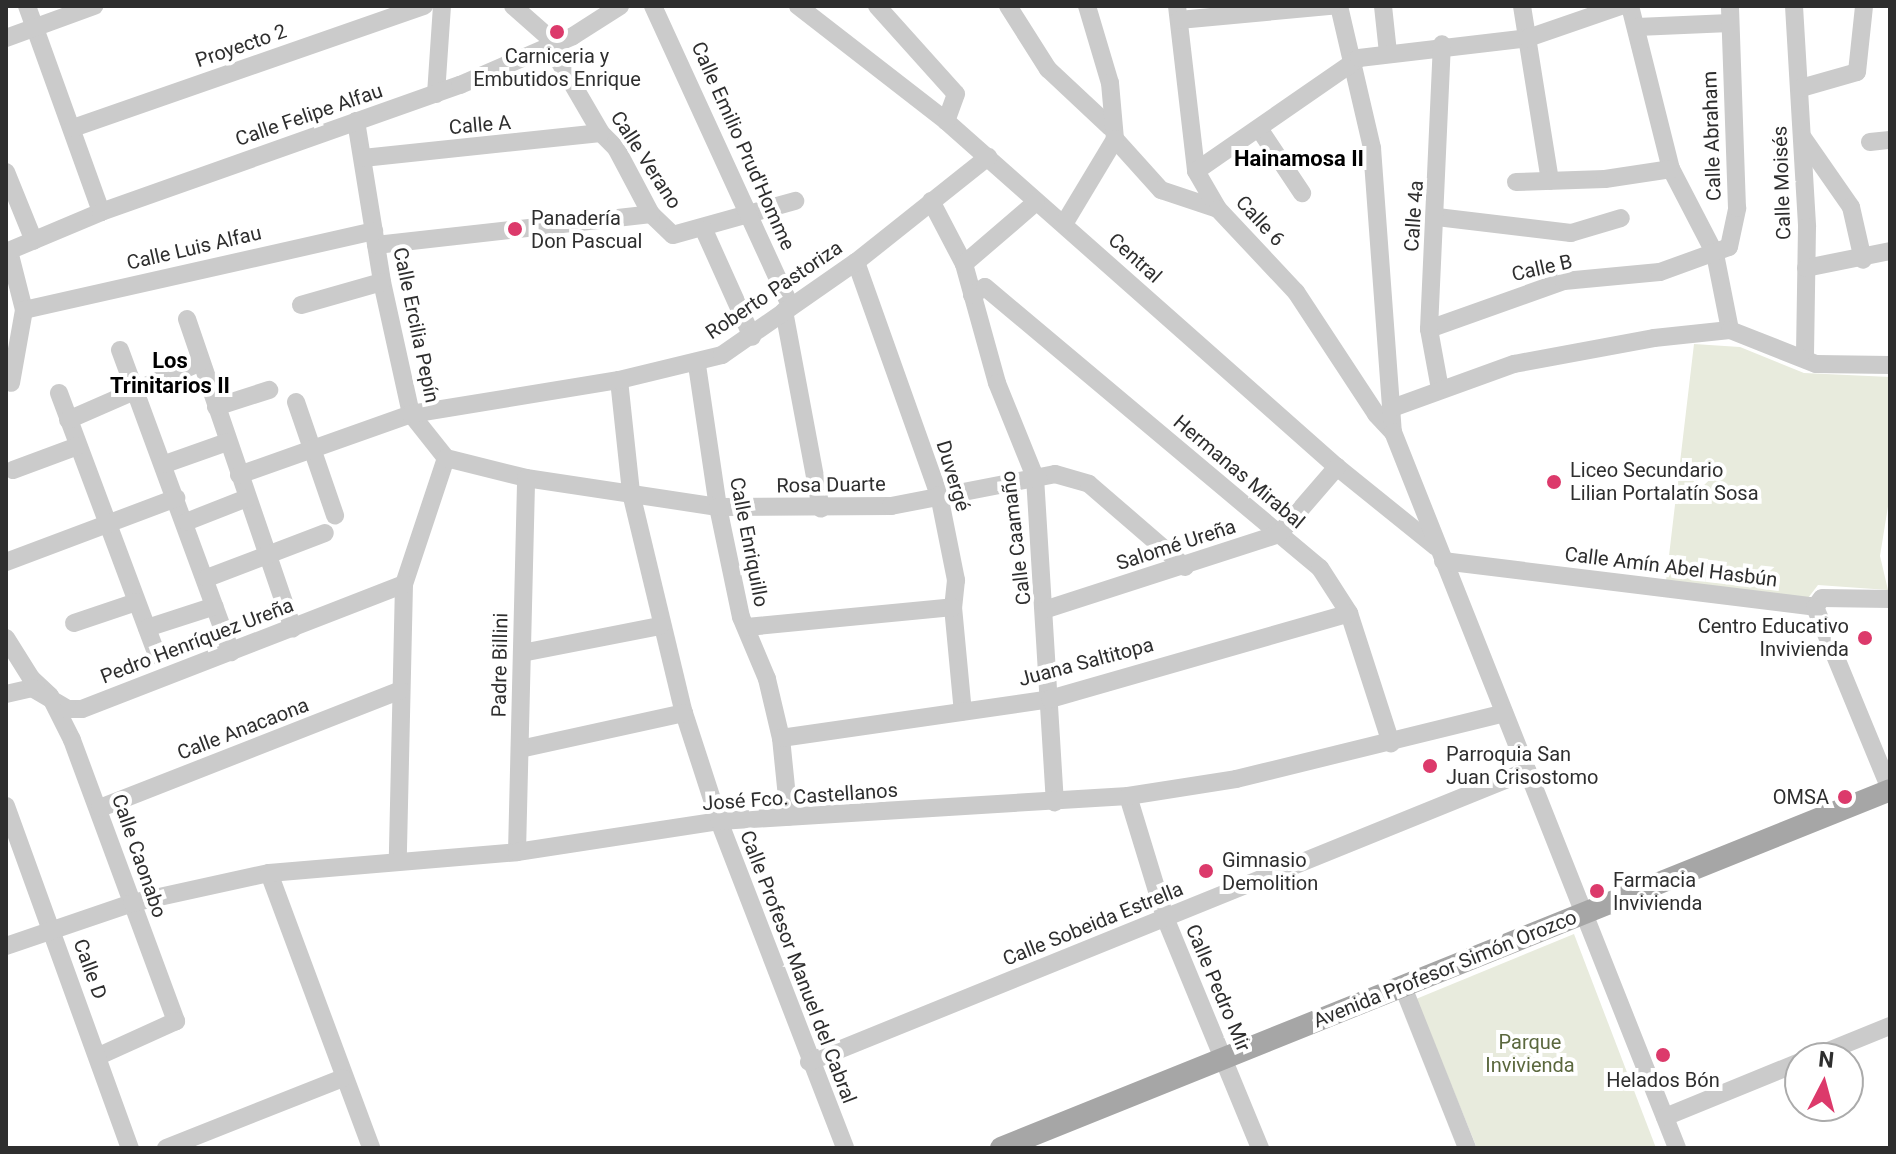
<!DOCTYPE html>
<html>
<head>
<meta charset="utf-8">
<style>
  body { margin:0 }
  #map { position:relative; width:1896px; height:1154px; overflow:hidden; background:#fff; font-family:Roboto,sans-serif }
  div>[style] { position:absolute }
  [style*='--x'] { left:calc(var(--x)*1px); top:calc(var(--y)*1px); width:calc(var(--w)*1px); rotate:calc(var(--a)*1deg) }
  .green>* { inset:0; background:#e8ebdd }
  .minor>* { height:18px; margin:-9px; padding:0 9px; transform-origin:9px; border-radius:9px; background:#cbcbcb }
  .major>* { height:22px; margin:-11px; padding:0 11px; transform-origin:11px; border-radius:11px; background:#a6a6a6 }
  .dots>* { width:22px; height:22px; translate:-50% -50%; box-sizing:border-box; border:4px solid #fff; border-radius:50% }
  span { translate:-50% -50%; white-space:nowrap; text-align:center; line-height:1.15; -webkit-text-stroke:8px #fff; paint-order:stroke }
  .street-label { font-size:20px; color:#2e2e2e }
  .poi-label { font-size:20px; color:#2e2e2e }
  .left { translate:0 -50%; text-align:left }
  .right { translate:-100% -50%; text-align:right }
  .park-label { font-size:20px; color:#5b683e }
  .neighbourhood-label { font-size:22px; color:#000; font-weight:700 }
  .frame { position:absolute; inset:0; border:8px solid #2e2e2e; pointer-events:none }
  .north { position:absolute; left:1784px; top:1042px; width:80px; height:80px; box-sizing:border-box; background:#fff; border:2px solid #ababab; border-radius:50%; rotate:6deg; font-size:22px; font-weight:700; line-height:32px; text-align:center; color:#2e2e2e }
  .north::after { content:''; display:block; margin:auto; width:28px; height:36px; background:#dc3a6b; clip-path:polygon(50% 0,100% 100%,50% 72%,0 100%) }
</style>
</head>
<body>
<div id="map">
  <div class="green">
    <div style="clip-path:polygon(1694px 344px,1740px 347px,1804px 373px,1890px 377px,1890px 494px,1880px 556px,1888px 590px,1818px 585px,1808px 598px,1666px 581px)"></div>
    <div style="clip-path:polygon(1574px 934px,1656px 1148px,1477px 1148px,1416px 999px)"></div>
  </div>
  <div class="minor">
    <div style="--x:27;--y:6;--w:219;--a:70.2"></div>
    <div style="--x:513;--y:6;--w:56;--a:41.4"></div>
    <div style="--x:555;--y:43;--w:11;--a:90"></div>
    <div style="--x:555;--y:54;--w:91;--a:59.8"></div>
    <div style="--x:601;--y:133;--w:21;--a:45"></div>
    <div style="--x:616;--y:148;--w:75;--a:62.1"></div>
    <div style="--x:651;--y:214;--w:30;--a:44"></div>
    <div style="--x:673;--y:235;--w:127;--a:-15.6"></div>
    <div style="--x:653;--y:6;--w:331;--a:65.4"></div>
    <div style="--x:798;--y:6;--w:187;--a:37.8"></div>
    <div style="--x:946;--y:121;--w:522;--a:41.51"></div>
    <div style="--x:1337;--y:467;--w:127;--a:38.9"></div>
    <div style="--x:877;--y:6;--w:118;--a:48.1"></div>
    <div style="--x:956;--y:94;--w:29;--a:110"></div>
    <div style="--x:1008;--y:6;--w:75;--a:57.6"></div>
    <div style="--x:1048;--y:69;--w:85;--a:43.1"></div>
    <div style="--x:1087;--y:6;--w:80;--a:73.4"></div>
    <div style="--x:1110;--y:83;--w:56;--a:84.9"></div>
    <div style="--x:1115;--y:139;--w:69;--a:48"></div>
    <div style="--x:1161;--y:190;--w:60;--a:18.4"></div>
    <div style="--x:1177;--y:6;--w:166;--a:83.4"></div>
    <div style="--x:1196;--y:171;--w:44;--a:59.9"></div>
    <div style="--x:1218;--y:209;--w:114;--a:46.8"></div>
    <div style="--x:1296;--y:292;--w:146;--a:56.7"></div>
    <div style="--x:1376;--y:414;--w:25;--a:47"></div>
    <div style="--x:1339;--y:6;--w:146;--a:76.9"></div>
    <div style="--x:1372;--y:148;--w:285;--a:85.8"></div>
    <div style="--x:1393;--y:432;--w:770;--a:68.36"></div>
    <div style="--x:1383;--y:6;--w:47;--a:83.9"></div>
    <div style="--x:1522;--y:6;--w:177;--a:80.9"></div>
    <div style="--x:1630;--y:6;--w:168;--a:75.9"></div>
    <div style="--x:1671;--y:169;--w:96;--a:62.6"></div>
    <div style="--x:1715;--y:254;--w:77;--a:78.8"></div>
    <div style="--x:1794;--y:6;--w:221;--a:86.6"></div>
    <div style="--x:1807;--y:227;--w:132;--a:90.9"></div>
    <div style="--x:1179;--y:20;--w:153;--a:-5.3"></div>
    <div style="--x:1637;--y:27;--w:93;--a:-2.5"></div>
    <div style="--x:6;--y:38;--w:94;--a:-20"></div>
    <div style="--x:1801;--y:88;--w:58;--a:-15.9"></div>
    <div style="--x:1857;--y:72;--w:66;--a:-83.9"></div>
    <div style="--x:436;--y:94;--w:88;--a:-86.1"></div>
    <div style="--x:356;--y:121;--w:163;--a:80.8"></div>
    <div style="--x:382;--y:282;--w:135;--a:77.6"></div>
    <div style="--x:411;--y:414;--w:56;--a:51.5"></div>
    <div style="--x:446;--y:458;--w:133;--a:108.4"></div>
    <div style="--x:404;--y:584;--w:274;--a:91.3"></div>
    <div style="--x:73;--y:128;--w:372;--a:-19.2"></div>
    <div style="--x:1260;--y:130;--w:76;--a:56.3"></div>
    <div style="--x:1803;--y:138;--w:84;--a:55.2"></div>
    <div style="--x:1851;--y:207;--w:54;--a:77.2"></div>
    <div style="--x:1870;--y:142;--w:20;--a:-6"></div>
    <div style="--x:363;--y:158;--w:239;--a:-6"></div>
    <div style="--x:1196;--y:171;--w:198;--a:-34.7"></div>
    <div style="--x:1359;--y:58;--w:170;--a:-6.7"></div>
    <div style="--x:1528;--y:38;--w:98;--a:-19"></div>
    <div style="--x:6;--y:172;--w:74;--a:67.9"></div>
    <div style="--x:1516;--y:182;--w:89;--a:-1.9"></div>
    <div style="--x:1605;--y:179;--w:67;--a:-8.6"></div>
    <div style="--x:931;--y:201;--w:71;--a:62.4"></div>
    <div style="--x:964;--y:264;--w:123;--a:74.5"></div>
    <div style="--x:997;--y:383;--w:101;--a:68"></div>
    <div style="--x:1035;--y:477;--w:326;--a:86.5"></div>
    <div style="--x:1437;--y:217;--w:135;--a:6.8"></div>
    <div style="--x:1571;--y:233;--w:52;--a:-16.7"></div>
    <div style="--x:1064;--y:224;--w:99;--a:-59"></div>
    <div style="--x:704;--y:230;--w:117;--a:65.8"></div>
    <div style="--x:376;--y:245;--w:277;--a:-6.4"></div>
    <div style="--x:9;--y:251;--w:61;--a:75.7"></div>
    <div style="--x:24;--y:310;--w:74;--a:100.1"></div>
    <div style="--x:6;--y:252;--w:103;--a:-22.8"></div>
    <div style="--x:101;--y:212;--w:381;--a:-19.5"></div>
    <div style="--x:460;--y:85;--w:123;--a:-23.4"></div>
    <div style="--x:573;--y:36;--w:56;--a:-32.6"></div>
    <div style="--x:856;--y:262;--w:247;--a:70.4"></div>
    <div style="--x:939;--y:495;--w:87;--a:78.7"></div>
    <div style="--x:956;--y:580;--w:27;--a:96"></div>
    <div style="--x:953;--y:607;--w:105;--a:84.6"></div>
    <div style="--x:964;--y:264;--w:95;--a:-40.7"></div>
    <div style="--x:1806;--y:268;--w:86;--a:-11.4"></div>
    <div style="--x:972;--y:295;--w:15;--a:-32"></div>
    <div style="--x:985;--y:287;--w:437;--a:40"></div>
    <div style="--x:1320;--y:568;--w:54;--a:57.2"></div>
    <div style="--x:1349;--y:613;--w:137;--a:72.1"></div>
    <div style="--x:301;--y:305;--w:84;--a:-15.9"></div>
    <div style="--x:24;--y:310;--w:359;--a:-12.7"></div>
    <div style="--x:784;--y:311;--w:201;--a:79.4"></div>
    <div style="--x:187;--y:319;--w:327;--a:71.1"></div>
    <div style="--x:1429;--y:329;--w:143;--a:-19.6"></div>
    <div style="--x:1564;--y:281;--w:96;--a:-5.4"></div>
    <div style="--x:1660;--y:272;--w:73;--a:-19.9"></div>
    <div style="--x:1729;--y:247;--w:40;--a:-78"></div>
    <div style="--x:1737;--y:208;--w:202;--a:-92"></div>
    <div style="--x:120;--y:350;--w:322;--a:69.8"></div>
    <div style="--x:697;--y:365;--w:144;--a:81.6"></div>
    <div style="--x:718;--y:507;--w:112;--a:78.2"></div>
    <div style="--x:741;--y:617;--w:67;--a:67.2"></div>
    <div style="--x:767;--y:679;--w:61;--a:76.7"></div>
    <div style="--x:781;--y:738;--w:79;--a:84.2"></div>
    <div style="--x:619;--y:380;--w:114;--a:83.9"></div>
    <div style="--x:631;--y:493;--w:226;--a:76.5"></div>
    <div style="--x:684;--y:713;--w:114;--a:72"></div>
    <div style="--x:719;--y:821;--w:350;--a:68.9"></div>
    <div style="--x:1440;--y:389;--w:61;--a:-100.4"></div>
    <div style="--x:1429;--y:329;--w:285;--a:-87.4"></div>
    <div style="--x:59;--y:393;--w:280;--a:69.5"></div>
    <div style="--x:296;--y:402;--w:120;--a:71"></div>
    <div style="--x:216;--y:407;--w:56;--a:-17.8"></div>
    <div style="--x:1395;--y:407;--w:127;--a:-19.9"></div>
    <div style="--x:1514;--y:364;--w:142;--a:-10.5"></div>
    <div style="--x:1654;--y:338;--w:76;--a:-6"></div>
    <div style="--x:1730;--y:330;--w:92;--a:21.6"></div>
    <div style="--x:1816;--y:364;--w:74;--a:0.8"></div>
    <div style="--x:68;--y:420;--w:145;--a:-23.6"></div>
    <div style="--x:446;--y:458;--w:82;--a:14"></div>
    <div style="--x:526;--y:478;--w:194;--a:8.6"></div>
    <div style="--x:718;--y:507;--w:173;--a:-0.3"></div>
    <div style="--x:891;--y:506;--w:167;--a:-11"></div>
    <div style="--x:1055;--y:474;--w:35;--a:16"></div>
    <div style="--x:1089;--y:484;--w:127;--a:40.8"></div>
    <div style="--x:165;--y:464;--w:66;--a:-19.5"></div>
    <div style="--x:13;--y:470;--w:69;--a:-20.3"></div>
    <div style="--x:239;--y:475;--w:182;--a:-19.5"></div>
    <div style="--x:411;--y:414;--w:211;--a:-9.3"></div>
    <div style="--x:619;--y:380;--w:106;--a:-13.6"></div>
    <div style="--x:722;--y:355;--w:163;--a:-34.8"></div>
    <div style="--x:856;--y:262;--w:169;--a:-38.5"></div>
    <div style="--x:186;--y:522;--w:66;--a:-21.5"></div>
    <div style="--x:1443;--y:561;--w:375;--a:7"></div>
    <div style="--x:1815;--y:607;--w:11;--a:-52"></div>
    <div style="--x:1822;--y:598;--w:68;--a:0.8"></div>
    <div style="--x:6;--y:562;--w:182;--a:-20.6"></div>
    <div style="--x:207;--y:578;--w:126;--a:-20.9"></div>
    <div style="--x:1815;--y:607;--w:197;--a:67.6"></div>
    <div style="--x:1047;--y:609;--w:244;--a:-17.9"></div>
    <div style="--x:1279;--y:534;--w:89;--a:-49.1"></div>
    <div style="--x:74;--y:623;--w:65;--a:-18.7"></div>
    <div style="--x:747;--y:627;--w:207;--a:-5.5"></div>
    <div style="--x:147;--y:628;--w:71;--a:-17.9"></div>
    <div style="--x:6;--y:638;--w:47;--a:58"></div>
    <div style="--x:31;--y:678;--w:26;--a:43"></div>
    <div style="--x:50;--y:696;--w:49;--a:63.4"></div>
    <div style="--x:72;--y:740;--w:300;--a:69.7"></div>
    <div style="--x:176;--y:1021;--w:85;--a:155.6"></div>
    <div style="--x:522;--y:653;--w:141;--a:-11.1"></div>
    <div style="--x:6;--y:694;--w:27;--a:-13"></div>
    <div style="--x:32;--y:688;--w:42;--a:30.3"></div>
    <div style="--x:68;--y:709;--w:14;--a:0"></div>
    <div style="--x:82;--y:709;--w:345;--a:-21.2"></div>
    <div style="--x:781;--y:738;--w:272;--a:-8.2"></div>
    <div style="--x:1050;--y:699;--w:311;--a:-16"></div>
    <div style="--x:520;--y:749;--w:168;--a:-12.4"></div>
    <div style="--x:1128;--y:796;--w:130;--a:73"></div>
    <div style="--x:1166;--y:920;--w:247;--a:67.6"></div>
    <div style="--x:6;--y:806;--w:364;--a:70.1"></div>
    <div style="--x:100;--y:808;--w:323;--a:-21.4"></div>
    <div style="--x:517;--y:852;--w:374;--a:-88.6"></div>
    <div style="--x:269;--y:873;--w:293;--a:69.6"></div>
    <div style="--x:6;--y:946;--w:133;--a:-18.8"></div>
    <div style="--x:132;--y:903;--w:140;--a:-12.4"></div>
    <div style="--x:269;--y:873;--w:249;--a:-4.8"></div>
    <div style="--x:517;--y:852;--w:204;--a:-8.7"></div>
    <div style="--x:719;--y:821;--w:410;--a:-3.5"></div>
    <div style="--x:1128;--y:796;--w:109;--a:-8.9"></div>
    <div style="--x:1236;--y:779;--w:276;--a:-13.8"></div>
    <div style="--x:1403;--y:987;--w:173;--a:68.3"></div>
    <div style="--x:1811;--y:1058;--w:85;--a:-22.1"></div>
    <div style="--x:809;--y:1062;--w:775;--a:-22.06"></div>
    <div style="--x:1665;--y:1117;--w:146;--a:-22.2"></div>
    <div style="--x:166;--y:1148;--w:190;--a:-21.6"></div>
  </div>
  <div class="major">
    <div style="--x:1001;--y:1148;--w:958;--a:-21.93"></div>
  </div>
  <div class="dots">
    <div style="left:557px;top:32px;background:#dc3a6b"></div>
    <div style="left:515px;top:229px;background:#dc3a6b"></div>
    <div style="left:1554px;top:482px;background:#dc3a6b"></div>
    <div style="left:1865px;top:638px;background:#dc3a6b"></div>
    <div style="left:1430px;top:766px;background:#dc3a6b"></div>
    <div style="left:1845px;top:797px;background:#dc3a6b"></div>
    <div style="left:1206px;top:871px;background:#dc3a6b"></div>
    <div style="left:1597px;top:891px;background:#dc3a6b"></div>
    <div style="left:1663px;top:1055px;background:#dc3a6b"></div>
  </div>
  <div class="street-label">
    <span style="left:241px;top:46px;rotate:-19deg">Proyecto 2</span>
    <span style="left:309px;top:115px;rotate:-19deg">Calle Felipe Alfau</span>
    <span style="left:480px;top:125px;rotate:-5deg">Calle A</span>
    <span style="left:1712px;top:136px;rotate:-92deg">Calle Abraham</span>
    <span style="left:743px;top:146px;rotate:66deg">Calle Emilio Prud'Homme</span>
    <span style="left:646px;top:160px;rotate:57deg">Calle Verano</span>
    <span style="left:1782px;top:183px;rotate:-92deg">Calle Moisés</span>
    <span style="left:1414px;top:216px;rotate:-86deg">Calle 4a</span>
    <span style="left:1260px;top:221px;rotate:47deg">Calle 6</span>
    <span style="left:194px;top:248px;rotate:-13deg">Calle Luis Alfau</span>
    <span style="left:1135px;top:258px;rotate:42deg">Central</span>
    <span style="left:1542px;top:268px;rotate:-13deg">Calle B</span>
    <span style="left:774px;top:290px;rotate:-34deg">Roberto Pastoriza</span>
    <span style="left:416px;top:325px;rotate:78deg">Calle Ercilia Pepín</span>
    <span style="left:1239px;top:472px;rotate:40deg">Hermanas Mirabal</span>
    <span style="left:953px;top:476px;rotate:73deg">Duvergé</span>
    <span style="left:831px;top:485px;rotate:-1deg">Rosa Duarte</span>
    <span style="left:1016px;top:538px;rotate:-97deg">Calle Caamaño</span>
    <span style="left:749px;top:542px;rotate:79deg">Calle Enriquillo</span>
    <span style="left:1176px;top:545px;rotate:-18deg">Salomé Ureña</span>
    <span style="left:1671px;top:567px;rotate:7deg">Calle Amín Abel Hasbún</span>
    <span style="left:197px;top:641px;rotate:-21deg">Pedro Henríquez Ureña</span>
    <span style="left:1086px;top:662px;rotate:-15deg">Juana Saltitopa</span>
    <span style="left:500px;top:665px;rotate:-89deg">Padre Billini</span>
    <span style="left:243px;top:729px;rotate:-21deg">Calle Anacaona</span>
    <span style="left:800px;top:797px;rotate:-4deg">José Fco. Castellanos</span>
    <span style="left:139px;top:856px;rotate:71deg">Calle Caonabo</span>
    <span style="left:1093px;top:924px;rotate:-22deg">Calle Sobeida Estrella</span>
    <span style="left:798px;top:967px;rotate:69deg">Calle Profesor Manuel del Cabral</span>
    <span style="left:90px;top:969px;rotate:70deg">Calle D</span>
    <span style="left:1445px;top:969px;rotate:-22deg">Avenida Profesor Simón Orozco</span>
    <span style="left:1218px;top:988px;rotate:67deg">Calle Pedro Mir</span>
  </div>
  <div class="poi-label">
    <span style="left:557px;top:68px">Carniceria y<br>Embutidos Enrique</span>
    <span class="left" style="left:531px;top:230px">Panadería<br>Don Pascual</span>
    <span class="left" style="left:1570px;top:482px">Liceo Secundario<br>Lilian Portalatín Sosa</span>
    <span class="right" style="left:1849px;top:638px">Centro Educativo<br>Invivienda</span>
    <span class="left" style="left:1446px;top:766px">Parroquia San<br>Juan Crisostomo</span>
    <span class="right" style="left:1829px;top:797px">OMSA</span>
    <span class="left" style="left:1222px;top:872px">Gimnasio<br>Demolition</span>
    <span class="left" style="left:1613px;top:892px">Farmacia<br>Invivienda</span>
    <span style="left:1663px;top:1080px">Helados Bón</span>
  </div>
  <div class="park-label">
    <span style="left:1530px;top:1054px">Parque<br>Invivienda</span>
  </div>
  <div class="neighbourhood-label">
    <span style="left:1299px;top:159px">Hainamosa II</span>
    <span style="left:170px;top:373px">Los<br>Trinitarios II</span>
  </div>
  <div class="frame"></div>
  <div class="north">N</div>
</div>
</body>
</html>
